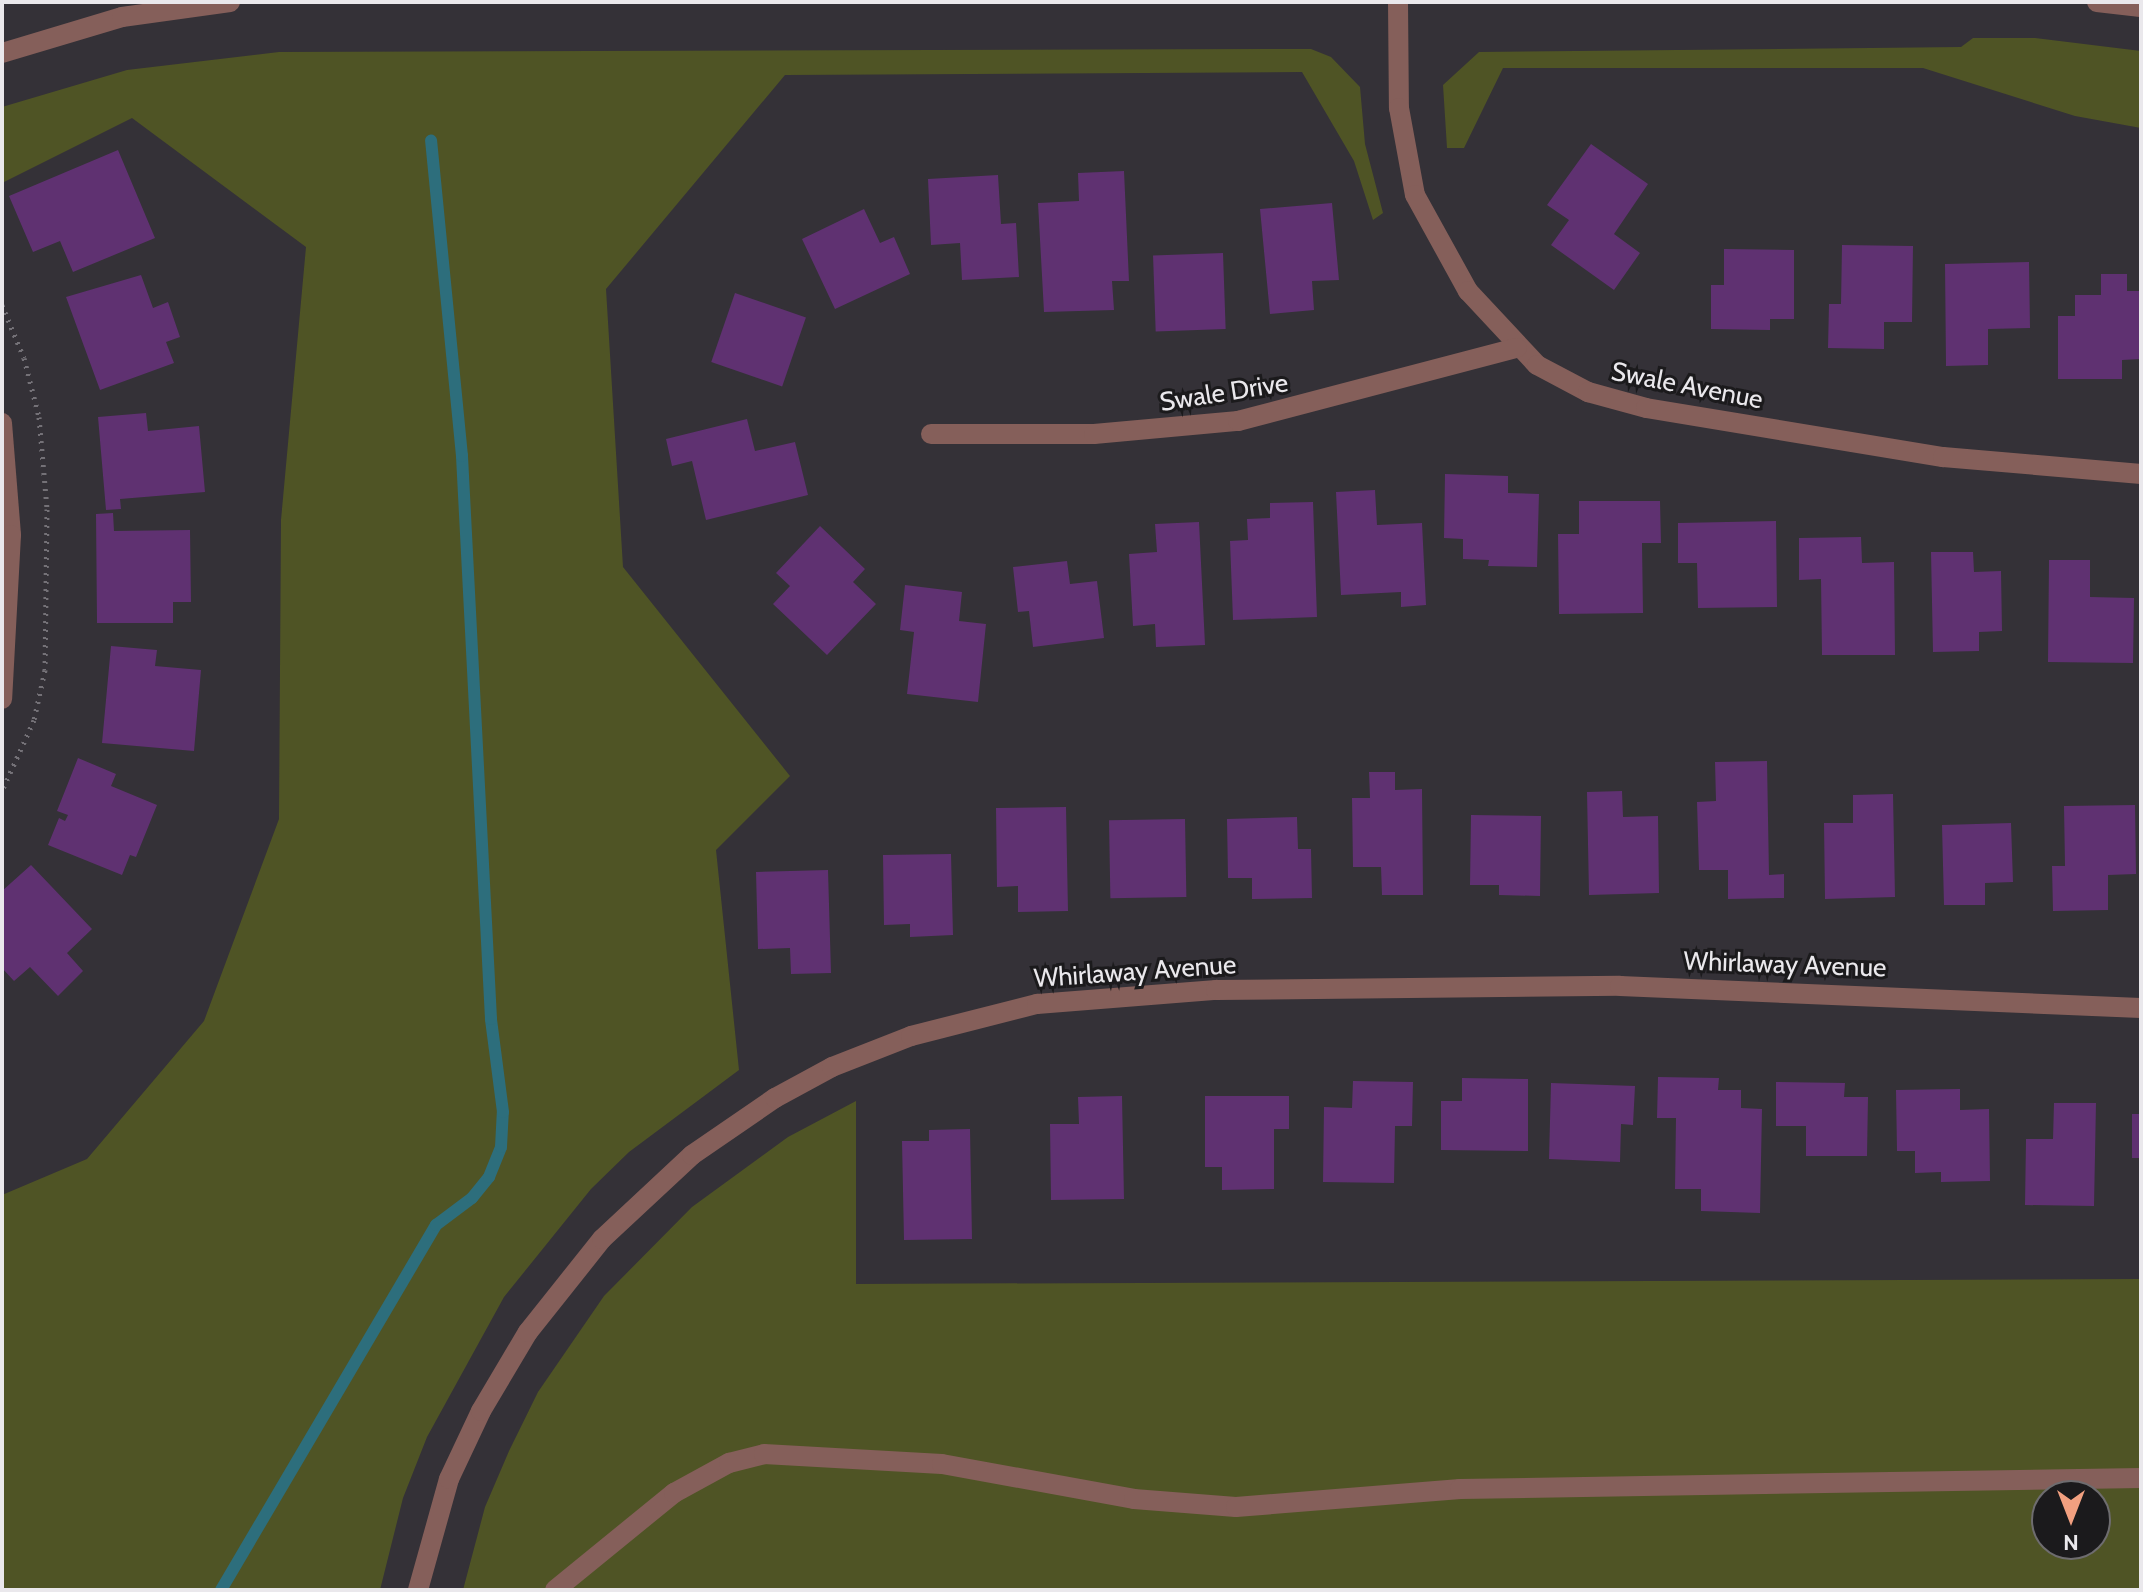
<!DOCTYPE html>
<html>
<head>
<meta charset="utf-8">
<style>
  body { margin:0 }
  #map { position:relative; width:2143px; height:1592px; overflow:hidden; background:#343137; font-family:Cabin,sans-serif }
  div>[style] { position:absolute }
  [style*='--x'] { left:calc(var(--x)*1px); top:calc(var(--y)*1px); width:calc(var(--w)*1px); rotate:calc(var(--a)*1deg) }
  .green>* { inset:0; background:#4f5425 }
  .stream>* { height:12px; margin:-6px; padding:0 6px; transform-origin:6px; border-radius:6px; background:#2d6e7c }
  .building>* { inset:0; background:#5f3171; transform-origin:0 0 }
  .path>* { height:5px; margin-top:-2.5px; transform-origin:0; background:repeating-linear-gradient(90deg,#747177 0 2px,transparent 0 8px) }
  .service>* { height:20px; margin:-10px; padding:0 10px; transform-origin:10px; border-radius:10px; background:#855f5a }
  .minor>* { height:20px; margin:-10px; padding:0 10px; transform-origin:10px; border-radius:10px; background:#855f5a }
  .tertiary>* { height:20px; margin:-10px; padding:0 10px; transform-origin:10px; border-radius:10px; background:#855f5a }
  span { translate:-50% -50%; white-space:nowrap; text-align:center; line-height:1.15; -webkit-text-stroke:6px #1b1a1c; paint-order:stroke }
  .street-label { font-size:26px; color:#eae8ec }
  .frame { position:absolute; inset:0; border:4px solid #eae8ec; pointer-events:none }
  .north { position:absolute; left:2031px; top:1480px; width:80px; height:80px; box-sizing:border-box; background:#1b1a1c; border:2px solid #6e6c6f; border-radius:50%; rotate:180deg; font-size:22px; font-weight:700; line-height:32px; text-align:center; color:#eae8ec }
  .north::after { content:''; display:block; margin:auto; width:28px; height:36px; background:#f2a080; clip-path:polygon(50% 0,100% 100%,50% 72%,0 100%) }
</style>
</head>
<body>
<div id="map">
  <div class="green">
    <div style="clip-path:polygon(1973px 38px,2035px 38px,2141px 51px,2141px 128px,2075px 116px,1923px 68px,1503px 68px,1464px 148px,1447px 148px,1443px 85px,1479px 52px,1961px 47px)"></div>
    <div style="clip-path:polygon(1311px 49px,1331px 57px,1360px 87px,1365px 144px,1383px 213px,1373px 220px,1354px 161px,1302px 72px,785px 75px,606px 289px,623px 567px,790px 776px,716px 850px,739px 1070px,629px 1152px,591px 1189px,504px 1297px,427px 1437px,403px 1498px,380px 1590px,2px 1590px,2px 1195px,87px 1159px,204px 1021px,279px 819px,281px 520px,306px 247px,132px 118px,2px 183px,2px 107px,127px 70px,279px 52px)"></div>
    <div style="clip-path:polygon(evenodd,856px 1101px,856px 1284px,2141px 1279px,2141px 1590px,463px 1590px,485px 1507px,509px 1451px,538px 1392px,604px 1296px,692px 1207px,788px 1137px,856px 1101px,2047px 1496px,2095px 1496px,2095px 1544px,2047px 1544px,2047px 1496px)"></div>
  </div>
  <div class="stream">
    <div style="--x:221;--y:1590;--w:424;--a:-59.5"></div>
    <div style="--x:436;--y:1225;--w:45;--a:-36.9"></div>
    <div style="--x:472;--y:1198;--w:27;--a:-51"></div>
    <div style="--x:489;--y:1177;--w:32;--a:-68"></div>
    <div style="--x:501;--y:1147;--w:35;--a:-87"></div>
    <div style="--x:503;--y:1112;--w:94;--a:-97.4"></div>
    <div style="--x:491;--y:1019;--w:564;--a:-92.95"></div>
    <div style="--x:462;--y:456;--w:317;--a:-95.6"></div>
  </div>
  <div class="building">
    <div style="clip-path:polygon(1591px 144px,1648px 184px,1614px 234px,1640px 253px,1614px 290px,1551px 245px,1569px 220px,1547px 205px)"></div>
    <div style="clip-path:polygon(118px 150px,155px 238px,73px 272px,60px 241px,33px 252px,9px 196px)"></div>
    <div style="clip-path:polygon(1124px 171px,1129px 281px,1112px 281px,1114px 310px,1044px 312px,1038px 203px,1079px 201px,1078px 173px)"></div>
    <div style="clip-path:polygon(998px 175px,1001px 224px,1016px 223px,1019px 277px,962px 280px,960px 243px,931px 245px,928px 179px)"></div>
    <div style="clip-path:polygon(1332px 203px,1339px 280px,1312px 281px,1314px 310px,1270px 314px,1260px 209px)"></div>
    <div style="clip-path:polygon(864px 209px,880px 243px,894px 237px,910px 274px,835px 309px,802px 239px)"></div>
    <div style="clip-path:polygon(1842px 245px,1913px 246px,1912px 322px,1884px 322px,1884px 349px,1828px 348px,1829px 304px,1841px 304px)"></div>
    <div style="clip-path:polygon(1724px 249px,1794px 250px,1794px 319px,1770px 319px,1770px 330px,1711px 329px,1711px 285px,1724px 285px)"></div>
    <div style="left:1223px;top:253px;width:76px;height:70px;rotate:88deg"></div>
    <div style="clip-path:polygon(2029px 262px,2030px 328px,1988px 329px,1988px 365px,1946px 366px,1945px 264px)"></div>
    <div style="clip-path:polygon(2101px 274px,2127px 274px,2127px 291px,2141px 291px,2141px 359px,2122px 360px,2122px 379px,2058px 379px,2058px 316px,2075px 316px,2075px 295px,2101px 295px)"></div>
    <div style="clip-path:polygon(141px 275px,153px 308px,168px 302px,180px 337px,166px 342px,174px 363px,100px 390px,66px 297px)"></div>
    <div style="left:735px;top:293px;width:75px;height:73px;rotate:19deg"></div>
    <div style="clip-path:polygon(146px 413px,148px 431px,199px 426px,205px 492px,120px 499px,121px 509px,106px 510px,98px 417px)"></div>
    <div style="clip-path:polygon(747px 419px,755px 451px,795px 442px,808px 495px,706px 520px,692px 461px,672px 466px,666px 439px)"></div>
    <div style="clip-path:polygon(1445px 474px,1508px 476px,1508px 493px,1539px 494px,1537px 567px,1488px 566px,1489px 560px,1463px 559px,1463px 539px,1444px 538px)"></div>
    <div style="clip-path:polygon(1375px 490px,1377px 525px,1422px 523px,1426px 605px,1401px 607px,1401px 592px,1341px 595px,1336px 492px)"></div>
    <div style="clip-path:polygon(1579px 501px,1660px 501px,1661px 543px,1642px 543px,1643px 613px,1559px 614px,1558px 534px,1579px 534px)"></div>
    <div style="clip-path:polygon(1313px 502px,1317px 617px,1233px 620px,1230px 541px,1248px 540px,1247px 519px,1270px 518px,1270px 503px)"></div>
    <div style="clip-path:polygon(113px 513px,114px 531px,190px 530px,191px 602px,173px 602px,173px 623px,97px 623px,96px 514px)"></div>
    <div style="clip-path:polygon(1776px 521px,1777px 607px,1698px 608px,1697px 563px,1678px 563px,1678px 523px)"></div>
    <div style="clip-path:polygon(1199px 522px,1205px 645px,1156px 647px,1155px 624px,1133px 626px,1129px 554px,1157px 552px,1155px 524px)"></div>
    <div style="clip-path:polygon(820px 526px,865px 569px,853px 582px,876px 604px,827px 655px,773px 604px,790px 586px,776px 573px)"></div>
    <div style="clip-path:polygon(1861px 537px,1862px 563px,1894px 562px,1895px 655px,1822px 655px,1821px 579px,1799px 580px,1799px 538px)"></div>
    <div style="clip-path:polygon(1931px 552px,1973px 552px,1974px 572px,2001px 571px,2002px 631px,1979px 632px,1979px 651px,1933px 652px)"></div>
    <div style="clip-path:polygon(2049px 560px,2090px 560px,2090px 597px,2134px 598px,2133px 663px,2048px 662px)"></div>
    <div style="clip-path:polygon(1067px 561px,1070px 584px,1097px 581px,1104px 638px,1033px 647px,1029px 611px,1018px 612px,1013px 567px)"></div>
    <div style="clip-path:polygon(905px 585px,962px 592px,959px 621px,986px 624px,978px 702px,907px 694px,914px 632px,900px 630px)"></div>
    <div style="clip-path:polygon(111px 646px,157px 650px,155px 666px,201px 670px,194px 751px,102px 743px)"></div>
    <div style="clip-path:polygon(78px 758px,116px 774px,111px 786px,157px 805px,136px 857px,130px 855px,122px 875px,48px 845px,59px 818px,65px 821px,68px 815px,57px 811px)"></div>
    <div style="clip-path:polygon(1767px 761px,1769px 875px,1784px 874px,1784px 898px,1728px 899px,1728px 870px,1699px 870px,1697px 802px,1716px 801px,1715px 762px)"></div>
    <div style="clip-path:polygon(1369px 772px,1395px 772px,1395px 790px,1422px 789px,1423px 895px,1382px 895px,1381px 867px,1353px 867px,1352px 798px,1370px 798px)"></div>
    <div style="clip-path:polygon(1622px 791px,1623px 817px,1658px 816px,1659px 893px,1589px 895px,1587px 792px)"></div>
    <div style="clip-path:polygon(1893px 794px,1895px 897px,1825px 899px,1824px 823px,1853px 823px,1853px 795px)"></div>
    <div style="clip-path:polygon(2135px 805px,2136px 874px,2108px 875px,2108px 910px,2053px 911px,2052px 866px,2065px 866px,2064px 806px)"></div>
    <div style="clip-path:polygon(1066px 807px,1068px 911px,1018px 912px,1018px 886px,997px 887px,996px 808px)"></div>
    <div style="clip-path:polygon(1471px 815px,1541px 816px,1540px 896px,1499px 895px,1499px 885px,1470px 885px)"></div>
    <div style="clip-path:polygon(1297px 817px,1298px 849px,1311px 849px,1312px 898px,1252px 899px,1252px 878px,1228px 878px,1227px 819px)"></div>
    <div style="left:1185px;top:819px;width:78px;height:76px;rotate:89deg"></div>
    <div style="clip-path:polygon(2011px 823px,2013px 882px,1985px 883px,1985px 905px,1944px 905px,1942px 825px)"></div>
    <div style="clip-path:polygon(951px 854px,953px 935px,910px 937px,910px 924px,884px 925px,883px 855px)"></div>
    <div style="clip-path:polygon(31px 865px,92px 929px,67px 953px,83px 971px,58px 996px,30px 967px,14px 981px,2px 968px,2px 891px)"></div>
    <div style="clip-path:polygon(828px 870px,831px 973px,791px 974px,790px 948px,758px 949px,756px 872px)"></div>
    <div style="clip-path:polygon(1658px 1077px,1719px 1078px,1718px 1090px,1741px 1090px,1741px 1108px,1762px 1109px,1760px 1213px,1701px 1211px,1701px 1189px,1675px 1189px,1676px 1118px,1657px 1118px)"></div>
    <div style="clip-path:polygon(1462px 1078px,1528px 1079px,1528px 1151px,1441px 1150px,1441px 1101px,1462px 1101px)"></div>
    <div style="clip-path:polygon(1353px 1081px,1413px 1082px,1412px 1126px,1395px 1126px,1394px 1183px,1323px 1182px,1324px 1107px,1352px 1108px)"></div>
    <div style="clip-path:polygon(1776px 1082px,1845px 1083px,1844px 1097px,1868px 1097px,1867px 1156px,1806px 1156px,1806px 1126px,1776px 1126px)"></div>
    <div style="clip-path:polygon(1551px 1083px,1635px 1086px,1633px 1125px,1621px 1124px,1620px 1162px,1549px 1159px)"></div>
    <div style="clip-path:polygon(1960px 1089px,1960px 1110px,1989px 1109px,1990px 1181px,1941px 1182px,1941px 1172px,1915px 1173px,1915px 1151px,1897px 1151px,1896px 1090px)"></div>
    <div style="clip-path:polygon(1122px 1096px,1124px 1199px,1051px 1200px,1050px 1124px,1079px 1124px,1078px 1097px)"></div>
    <div style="clip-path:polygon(1205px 1096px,1289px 1096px,1289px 1129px,1274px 1129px,1274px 1189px,1222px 1190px,1222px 1167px,1205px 1167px)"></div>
    <div style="clip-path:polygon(2054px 1103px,2096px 1103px,2094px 1206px,2025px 1205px,2026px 1139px,2053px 1139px)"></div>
    <div style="left:2132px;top:1114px;width:9px;height:44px"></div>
    <div style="clip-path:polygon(970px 1129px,972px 1239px,904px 1240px,902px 1141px,929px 1141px,929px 1130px)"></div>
  </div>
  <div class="path">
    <div style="--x:2;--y:305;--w:57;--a:67.5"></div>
    <div style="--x:24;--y:358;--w:61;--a:75.7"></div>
    <div style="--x:39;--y:417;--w:92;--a:85"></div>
    <div style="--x:47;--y:509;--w:161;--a:90.7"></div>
    <div style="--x:45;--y:670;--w:51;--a:102.4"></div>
    <div style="--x:34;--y:720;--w:78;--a:114.3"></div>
  </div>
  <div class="service">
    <div style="--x:555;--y:1590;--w:154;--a:-39.2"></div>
    <div style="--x:674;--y:1493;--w:63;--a:-28.6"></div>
    <div style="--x:729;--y:1463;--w:36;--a:-14"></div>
    <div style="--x:764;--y:1454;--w:178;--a:3.2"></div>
    <div style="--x:942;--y:1464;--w:195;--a:10.3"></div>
    <div style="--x:1134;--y:1499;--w:102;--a:4.5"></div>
    <div style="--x:1236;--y:1507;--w:225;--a:-4.6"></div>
    <div style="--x:1460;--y:1489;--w:681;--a:-0.93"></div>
  </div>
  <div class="minor">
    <div style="--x:1398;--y:2;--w:106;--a:89.5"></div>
    <div style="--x:1399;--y:108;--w:88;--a:79.6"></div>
    <div style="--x:1415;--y:195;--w:110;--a:61.1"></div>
    <div style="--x:1468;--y:291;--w:101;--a:47"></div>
    <div style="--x:1537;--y:365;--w:58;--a:27.9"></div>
    <div style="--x:1588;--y:392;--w:60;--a:15.4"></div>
    <div style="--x:1646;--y:408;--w:301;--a:9.4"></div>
    <div style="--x:1943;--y:457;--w:199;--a:4.9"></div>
    <div style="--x:2;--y:423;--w:112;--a:85.4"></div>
    <div style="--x:11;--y:535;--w:164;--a:93.1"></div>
    <div style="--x:931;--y:434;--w:163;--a:0"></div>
    <div style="--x:1094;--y:434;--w:145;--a:-5.2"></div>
    <div style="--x:1238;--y:421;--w:288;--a:-14.7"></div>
    <div style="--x:418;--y:1590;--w:115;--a:-74.4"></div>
    <div style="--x:449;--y:1479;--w:75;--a:-64.8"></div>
    <div style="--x:481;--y:1411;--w:92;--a:-59.3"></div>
    <div style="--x:528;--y:1332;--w:119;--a:-51.5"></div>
    <div style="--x:602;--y:1239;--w:123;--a:-43"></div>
    <div style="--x:692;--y:1155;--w:101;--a:-34.5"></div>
    <div style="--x:775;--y:1098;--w:65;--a:-28.5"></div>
    <div style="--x:832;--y:1067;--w:85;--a:-21.4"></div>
    <div style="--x:911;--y:1036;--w:130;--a:-14.3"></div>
    <div style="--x:1037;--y:1004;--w:180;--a:-4.5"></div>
    <div style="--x:1216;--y:990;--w:404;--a:-0.6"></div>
    <div style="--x:1620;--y:986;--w:521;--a:2.42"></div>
  </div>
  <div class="tertiary">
    <div style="--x:2097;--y:2;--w:44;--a:6.5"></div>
    <div style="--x:2;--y:53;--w:125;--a:-16.7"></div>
    <div style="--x:122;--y:17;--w:109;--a:-7.9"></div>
  </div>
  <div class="street-label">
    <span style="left:1687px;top:386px;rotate:11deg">Swale Avenue</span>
    <span style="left:1224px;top:393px;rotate:-9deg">Swale Drive</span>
    <span style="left:1785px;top:965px;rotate:2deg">Whirlaway Avenue</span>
    <span style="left:1135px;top:972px;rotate:-4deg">Whirlaway Avenue</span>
  </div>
  <div class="frame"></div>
  <div class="north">N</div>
</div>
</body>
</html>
